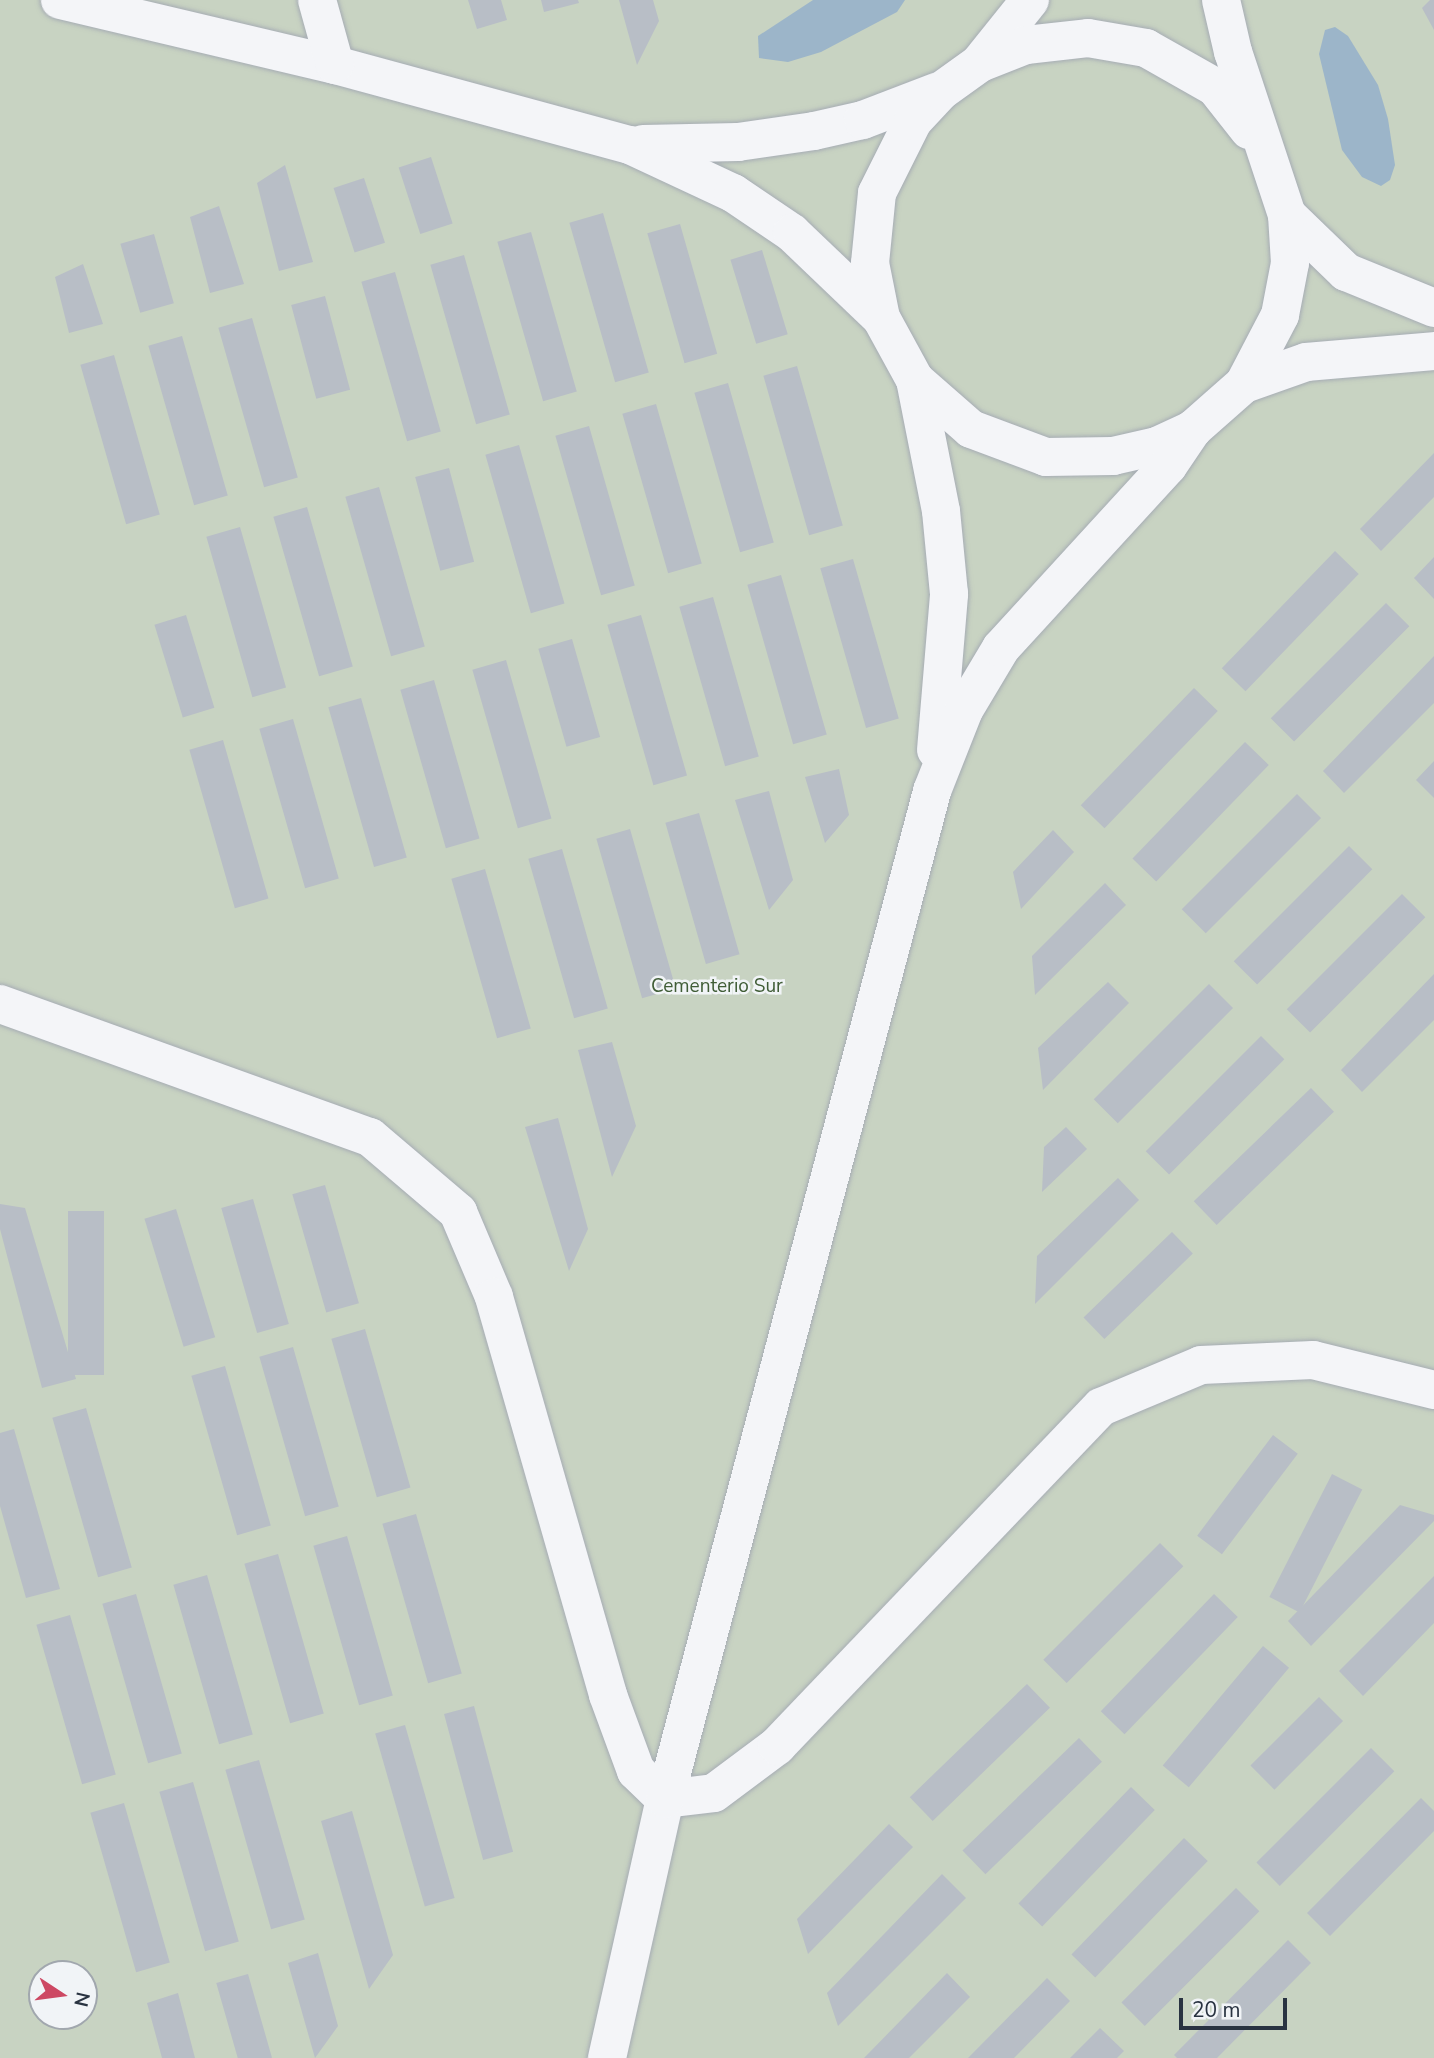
<!DOCTYPE html>
<html>
<head>
<meta charset="utf-8">
<style>
  body { margin:0 }
  #map { position:relative; width:1434px; height:2058px; overflow:hidden; background:#e1e5ea; font-family:"Nunito Sans",sans-serif }
  div>[style] { position:absolute }
  [style*='--x'] { left:calc(var(--x)*1px); top:calc(var(--y)*1px); width:calc(var(--w)*1px); rotate:calc(var(--a)*1deg) }
  .green>* { inset:0; background:#c8d3c2 }
  .water>* { inset:0; background:#9cb5c9 }
  .building>* { inset:0; background:#b8bec6; transform-origin:0 0 }
  .roads { filter:drop-shadow(0 0 2px #a6acb4) drop-shadow(0 0 2px #a6acb4) }
  .minor>* { height:38px; margin:-19px; padding:0 19px; transform-origin:19px; border-radius:19px; background:#f4f5f8 }
  span { translate:-50% -50%; white-space:nowrap; text-align:center; line-height:1.15; -webkit-text-stroke:5px #f1f4f7; paint-order:stroke }
  .park-label { font-size:19px; color:#405d37 }
  .north { position:absolute; left:28px; top:1960px; width:70px; height:70px; box-sizing:border-box; background:#f1f4f7; border:2px solid #a1a7ae; border-radius:50%; rotate:103deg; font-size:19px; font-weight:700; line-height:28px; text-align:center; color:#293341 }
  .north::after { content:''; display:block; margin:auto; width:24px; height:32px; background:#cd4863; clip-path:polygon(50% 0,100% 100%,50% 72%,0 100%) }
  .scale { position:absolute; left:1179px; top:1998px; width:108px; height:32px; box-sizing:border-box; border:4px solid #293341; border-top:0; padding-left:9px; font-size:21px; line-height:24px; white-space:nowrap; color:#293341; -webkit-text-stroke:5px #f1f4f7; paint-order:stroke }
</style>
</head>
<body>
<div id="map">
  <div class="green">
    <div style="clip-path:polygon(evenodd,0 0,1434px 0,1434px 2058px,0 2058px,0 0,42px 1974px,84px 1974px,84px 2016px,42px 2016px,42px 1974px)"></div>
  </div>
  <div class="water">
    <div style="clip-path:polygon(813px 0,905px 0,897px 12px,821px 52px,788px 62px,759px 58px,758px 36px)"></div>
    <div style="clip-path:polygon(1335px 27px,1348px 36px,1378px 85px,1388px 119px,1395px 165px,1390px 180px,1381px 186px,1362px 177px,1342px 150px,1319px 54px,1325px 30px)"></div>
  </div>
  <div class="building">
    <div style="clip-path:polygon(468px 0,501px 0,507px 20px,477px 29px)"></div>
    <div style="clip-path:polygon(541px 0,578px 0,579px 3px,544px 12px)"></div>
    <div style="clip-path:polygon(619px 0,653px 0,659px 21px,637px 65px)"></div>
    <div style="clip-path:polygon(1430px 0,1434px 0,1434px 30px,1422px 8px)"></div>
    <div style="left:431px;top:157px;width:70px;height:34px;rotate:72deg"></div>
    <div style="clip-path:polygon(285px 165px,313px 262px,279px 271px,257px 183px)"></div>
    <div style="left:364px;top:178px;width:68px;height:32px;rotate:72deg"></div>
    <div style="clip-path:polygon(219px 206px,244px 284px,210px 293px,190px 217px)"></div>
    <div style="left:603px;top:213px;width:166px;height:35px;rotate:74deg"></div>
    <div style="left:680px;top:224px;width:135px;height:34px;rotate:74deg"></div>
    <div style="left:531px;top:232px;width:166px;height:35px;rotate:74deg"></div>
    <div style="left:154px;top:234px;width:72px;height:35px;rotate:74deg"></div>
    <div style="left:762px;top:250px;width:88px;height:33px;rotate:73deg"></div>
    <div style="left:464px;top:255px;width:166px;height:35px;rotate:74deg"></div>
    <div style="clip-path:polygon(83px 264px,103px 324px,69px 333px,55px 277px)"></div>
    <div style="left:395px;top:272px;width:166px;height:35px;rotate:74deg"></div>
    <div style="left:325px;top:296px;width:97px;height:35px;rotate:75deg"></div>
    <div style="left:252px;top:318px;width:166px;height:35px;rotate:74deg"></div>
    <div style="left:182px;top:336px;width:166px;height:35px;rotate:74deg"></div>
    <div style="left:114px;top:355px;width:166px;height:35px;rotate:74deg"></div>
    <div style="left:797px;top:366px;width:166px;height:35px;rotate:74deg"></div>
    <div style="left:728px;top:383px;width:166px;height:35px;rotate:74deg"></div>
    <div style="left:656px;top:404px;width:166px;height:35px;rotate:74deg"></div>
    <div style="left:589px;top:426px;width:166px;height:35px;rotate:74deg"></div>
    <div style="left:519px;top:445px;width:165px;height:35px;rotate:74deg"></div>
    <div style="clip-path:polygon(1434px 453px,1434px 497px,1381px 551px,1360px 529px)"></div>
    <div style="left:449px;top:468px;width:97px;height:35px;rotate:75deg"></div>
    <div style="left:379px;top:487px;width:166px;height:35px;rotate:74deg"></div>
    <div style="left:307px;top:507px;width:166px;height:35px;rotate:74deg"></div>
    <div style="left:240px;top:527px;width:167px;height:35px;rotate:74deg"></div>
    <div style="left:1335px;top:551px;width:33px;height:163px;rotate:44deg"></div>
    <div style="clip-path:polygon(1434px 557px,1434px 599px,1414px 578px)"></div>
    <div style="left:853px;top:559px;width:166px;height:34px;rotate:74deg"></div>
    <div style="left:781px;top:575px;width:166px;height:35px;rotate:74deg"></div>
    <div style="left:713px;top:597px;width:166px;height:35px;rotate:74deg"></div>
    <div style="left:1386px;top:603px;width:33px;height:163px;rotate:45deg"></div>
    <div style="left:186px;top:615px;width:97px;height:33px;rotate:73deg"></div>
    <div style="left:641px;top:615px;width:167px;height:35px;rotate:74deg"></div>
    <div style="left:572px;top:639px;width:102px;height:35px;rotate:74deg"></div>
    <div style="clip-path:polygon(1434px 656px,1434px 703px,1344px 793px,1323px 771px)"></div>
    <div style="left:506px;top:660px;width:165px;height:35px;rotate:74deg"></div>
    <div style="left:434px;top:680px;width:165px;height:35px;rotate:74deg"></div>
    <div style="left:1194px;top:688px;width:33px;height:163px;rotate:44deg"></div>
    <div style="left:361px;top:698px;width:166px;height:34px;rotate:74deg"></div>
    <div style="left:293px;top:719px;width:166px;height:35px;rotate:74deg"></div>
    <div style="left:223px;top:740px;width:165px;height:35px;rotate:74deg"></div>
    <div style="left:1245px;top:742px;width:33px;height:162px;rotate:44deg"></div>
    <div style="clip-path:polygon(1434px 761px,1434px 798px,1416px 780px)"></div>
    <div style="clip-path:polygon(839px 769px,849px 815px,825px 843px,805px 777px)"></div>
    <div style="clip-path:polygon(769px 791px,793px 880px,769px 910px,735px 800px)"></div>
    <div style="left:1297px;top:794px;width:34px;height:163px;rotate:45deg"></div>
    <div style="left:699px;top:813px;width:147px;height:35px;rotate:74deg"></div>
    <div style="left:630px;top:829px;width:166px;height:35px;rotate:74deg"></div>
    <div style="clip-path:polygon(1053px 830px,1074px 852px,1021px 909px,1013px 872px)"></div>
    <div style="left:1349px;top:846px;width:33px;height:163px;rotate:45deg"></div>
    <div style="left:562px;top:849px;width:166px;height:35px;rotate:74deg"></div>
    <div style="left:485px;top:869px;width:166px;height:35px;rotate:74deg"></div>
    <div style="clip-path:polygon(1105px 883px,1126px 905px,1035px 995px,1032px 956px)"></div>
    <div style="left:1402px;top:894px;width:33px;height:163px;rotate:45deg"></div>
    <div style="clip-path:polygon(1434px 974px,1434px 1020px,1362px 1092px,1341px 1070px)"></div>
    <div style="clip-path:polygon(1108px 982px,1129px 1003px,1043px 1090px,1038px 1048px)"></div>
    <div style="left:1209px;top:984px;width:34px;height:163px;rotate:45deg"></div>
    <div style="left:1261px;top:1036px;width:33px;height:163px;rotate:45deg"></div>
    <div style="clip-path:polygon(612px 1042px,636px 1126px,612px 1177px,578px 1050px)"></div>
    <div style="left:1311px;top:1088px;width:33px;height:163px;rotate:46deg"></div>
    <div style="clip-path:polygon(558px 1118px,588px 1229px,569px 1271px,525px 1127px)"></div>
    <div style="clip-path:polygon(1066px 1127px,1087px 1149px,1042px 1192px,1044px 1147px)"></div>
    <div style="clip-path:polygon(1118px 1178px,1139px 1200px,1035px 1304px,1037px 1256px)"></div>
    <div style="left:325px;top:1185px;width:123px;height:34px;rotate:74deg"></div>
    <div style="left:253px;top:1199px;width:130px;height:33px;rotate:74deg"></div>
    <div style="clip-path:polygon(0 1204px,25px 1208px,76px 1379px,42px 1388px,0 1229px)"></div>
    <div style="left:176px;top:1209px;width:134px;height:33px;rotate:73deg"></div>
    <div style="left:68px;top:1211px;width:36px;height:164px"></div>
    <div style="left:1172px;top:1232px;width:30px;height:123px;rotate:46deg"></div>
    <div style="left:365px;top:1329px;width:165px;height:35px;rotate:74deg"></div>
    <div style="left:293px;top:1347px;width:166px;height:35px;rotate:74deg"></div>
    <div style="left:225px;top:1366px;width:166px;height:35px;rotate:74deg"></div>
    <div style="left:86px;top:1408px;width:166px;height:35px;rotate:74deg"></div>
    <div style="clip-path:polygon(14px 1429px,60px 1589px,26px 1598px,0 1506px,0 1433px)"></div>
    <div style="left:1273px;top:1435px;width:31px;height:126px;rotate:37deg"></div>
    <div style="left:1332px;top:1474px;width:34px;height:138px;rotate:27deg"></div>
    <div style="clip-path:polygon(1400px 1505px,1434px 1515px,1434px 1521px,1311px 1646px,1288px 1621px)"></div>
    <div style="left:416px;top:1514px;width:166px;height:35px;rotate:74deg"></div>
    <div style="left:347px;top:1536px;width:166px;height:35px;rotate:74deg"></div>
    <div style="left:1160px;top:1543px;width:33px;height:165px;rotate:45deg"></div>
    <div style="left:278px;top:1554px;width:166px;height:35px;rotate:74deg"></div>
    <div style="left:207px;top:1575px;width:166px;height:35px;rotate:74deg"></div>
    <div style="clip-path:polygon(1434px 1576px,1434px 1623px,1363px 1696px,1339px 1671px)"></div>
    <div style="left:136px;top:1594px;width:166px;height:35px;rotate:74deg"></div>
    <div style="left:1214px;top:1594px;width:33px;height:163px;rotate:44deg"></div>
    <div style="left:70px;top:1615px;width:166px;height:35px;rotate:74deg"></div>
    <div style="left:1263px;top:1646px;width:34px;height:156px;rotate:40deg"></div>
    <div style="left:1027px;top:1684px;width:33px;height:163px;rotate:46deg"></div>
    <div style="left:1319px;top:1697px;width:34px;height:97px;rotate:45deg"></div>
    <div style="left:474px;top:1706px;width:151px;height:31px;rotate:75deg"></div>
    <div style="left:405px;top:1725px;width:180px;height:31px;rotate:74deg"></div>
    <div style="left:1079px;top:1738px;width:33px;height:162px;rotate:46deg"></div>
    <div style="left:1371px;top:1748px;width:33px;height:162px;rotate:45deg"></div>
    <div style="left:259px;top:1760px;width:166px;height:35px;rotate:74deg"></div>
    <div style="left:193px;top:1782px;width:166px;height:35px;rotate:74deg"></div>
    <div style="left:1131px;top:1787px;width:33px;height:162px;rotate:44deg"></div>
    <div style="clip-path:polygon(1421px 1798px,1434px 1811px,1434px 1831px,1330px 1936px,1307px 1913px)"></div>
    <div style="left:124px;top:1803px;width:166px;height:35px;rotate:74deg"></div>
    <div style="clip-path:polygon(352px 1811px,393px 1955px,369px 1989px,321px 1821px)"></div>
    <div style="clip-path:polygon(889px 1824px,913px 1847px,808px 1954px,797px 1919px)"></div>
    <div style="left:1184px;top:1838px;width:33px;height:162px;rotate:44deg"></div>
    <div style="clip-path:polygon(942px 1874px,966px 1898px,838px 2026px,827px 1993px)"></div>
    <div style="left:1236px;top:1888px;width:33px;height:162px;rotate:45deg"></div>
    <div style="clip-path:polygon(1288px 1940px,1311px 1963px,1217px 2058px,1177px 2058px,1174px 2055px)"></div>
    <div style="clip-path:polygon(318px 1953px,338px 2026px,315px 2058px,288px 1963px)"></div>
    <div style="clip-path:polygon(947px 1973px,970px 1997px,909px 2058px,864px 2058px)"></div>
    <div style="left:248px;top:1974px;width:87px;height:33px;rotate:74deg"></div>
    <div style="clip-path:polygon(1047px 1978px,1070px 2001px,1014px 2058px,968px 2058px)"></div>
    <div style="clip-path:polygon(178px 1993px,195px 2058px,162px 2058px,147px 2003px)"></div>
    <div style="clip-path:polygon(1100px 2028px,1124px 2051px,1117px 2058px,1070px 2058px)"></div>
  </div>
  <div class="roads">
    <div class="minor">
      <div style="--x:60;--y:0;--w:283;--a:13.3"></div>
      <div style="--x:335;--y:65;--w:306;--a:15.2"></div>
      <div style="--x:630;--y:145;--w:114;--a:25"></div>
      <div style="--x:733;--y:193;--w:71;--a:34.1"></div>
      <div style="--x:792;--y:233;--w:123;--a:43.7"></div>
      <div style="--x:317;--y:0;--w:67;--a:74.5"></div>
      <div style="--x:981;--y:61;--w:78;--a:-51.2"></div>
      <div style="--x:643;--y:144;--w:95;--a:-1.2"></div>
      <div style="--x:738;--y:142;--w:77;--a:-8.2"></div>
      <div style="--x:814;--y:131;--w:50;--a:-12.7"></div>
      <div style="--x:863;--y:120;--w:78;--a:-21"></div>
      <div style="--x:1287;--y:215;--w:82;--a:44"></div>
      <div style="--x:1346;--y:272;--w:95;--a:22.2"></div>
      <div style="--x:915;--y:380;--w:74;--a:41.2"></div>
      <div style="--x:971;--y:429;--w:80;--a:20.5"></div>
      <div style="--x:1046;--y:457;--w:67;--a:-0.9"></div>
      <div style="--x:1113;--y:456;--w:45;--a:-12.8"></div>
      <div style="--x:1157;--y:446;--w:40;--a:-25"></div>
      <div style="--x:1244;--y:384;--w:66;--a:-19.5"></div>
      <div style="--x:1306;--y:362;--w:128;--a:-4.9"></div>
      <div style="--x:936;--y:750;--w:157;--a:-85.2"></div>
      <div style="--x:949;--y:594;--w:83;--a:-95.5"></div>
      <div style="--x:941;--y:511;--w:134;--a:-101.2"></div>
      <div style="--x:915;--y:380;--w:71;--a:-118.7"></div>
      <div style="--x:881;--y:318;--w:56;--a:-101.3"></div>
      <div style="--x:870;--y:263;--w:70;--a:-84.3"></div>
      <div style="--x:877;--y:193;--w:80;--a:-63.4"></div>
      <div style="--x:913;--y:121;--w:41;--a:-47"></div>
      <div style="--x:941;--y:91;--w:48;--a:-35.7"></div>
      <div style="--x:980;--y:63;--w:49;--a:-21.4"></div>
      <div style="--x:1026;--y:45;--w:62;--a:-6.4"></div>
      <div style="--x:1088;--y:38;--w:59;--a:9.8"></div>
      <div style="--x:1146;--y:48;--w:79;--a:29.5"></div>
      <div style="--x:1215;--y:87;--w:55;--a:51.7"></div>
      <div style="--x:0;--y:1004;--w:393;--a:19.8"></div>
      <div style="--x:370;--y:1137;--w:116;--a:40.4"></div>
      <div style="--x:458;--y:1212;--w:92;--a:67"></div>
      <div style="--x:494;--y:1297;--w:414;--a:74"></div>
      <div style="--x:608;--y:1695;--w:81;--a:69.8"></div>
      <div style="--x:636;--y:1771;--w:40;--a:44"></div>
      <div style="--x:665;--y:1799;--w:49;--a:-7"></div>
      <div style="--x:714;--y:1793;--w:79;--a:-36.7"></div>
      <div style="--x:777;--y:1746;--w:469;--a:-46.3"></div>
      <div style="--x:1101;--y:1407;--w:108;--a:-22.8"></div>
      <div style="--x:1201;--y:1365;--w:112;--a:-2.6"></div>
      <div style="--x:1313;--y:1360;--w:125;--a:13.9"></div>
      <div style="--x:607;--y:2058;--w:265;--a:-77.4"></div>
      <div style="--x:665;--y:1799;--w:1043;--a:-75.16"></div>
      <div style="--x:932;--y:791;--w:87;--a:-68.4"></div>
      <div style="--x:964;--y:710;--w:72;--a:-59.2"></div>
      <div style="--x:1001;--y:648;--w:247;--a:-47.5"></div>
      <div style="--x:1168;--y:466;--w:45;--a:-56"></div>
      <div style="--x:1193;--y:429;--w:68;--a:-41.4"></div>
      <div style="--x:1244;--y:384;--w:78;--a:-62.4"></div>
      <div style="--x:1280;--y:315;--w:53;--a:-79.1"></div>
      <div style="--x:1290;--y:263;--w:48;--a:-93.6"></div>
      <div style="--x:1287;--y:215;--w:172;--a:-108.3"></div>
      <div style="--x:1233;--y:52;--w:53;--a:-103"></div>
    </div>
  </div>
  <div class="park-label">
    <span style="left:717px;top:987px">Cementerio Sur</span>
  </div>
  <div class="north">N</div>
  <div class="scale">20 m</div>
</div>
</body>
</html>
